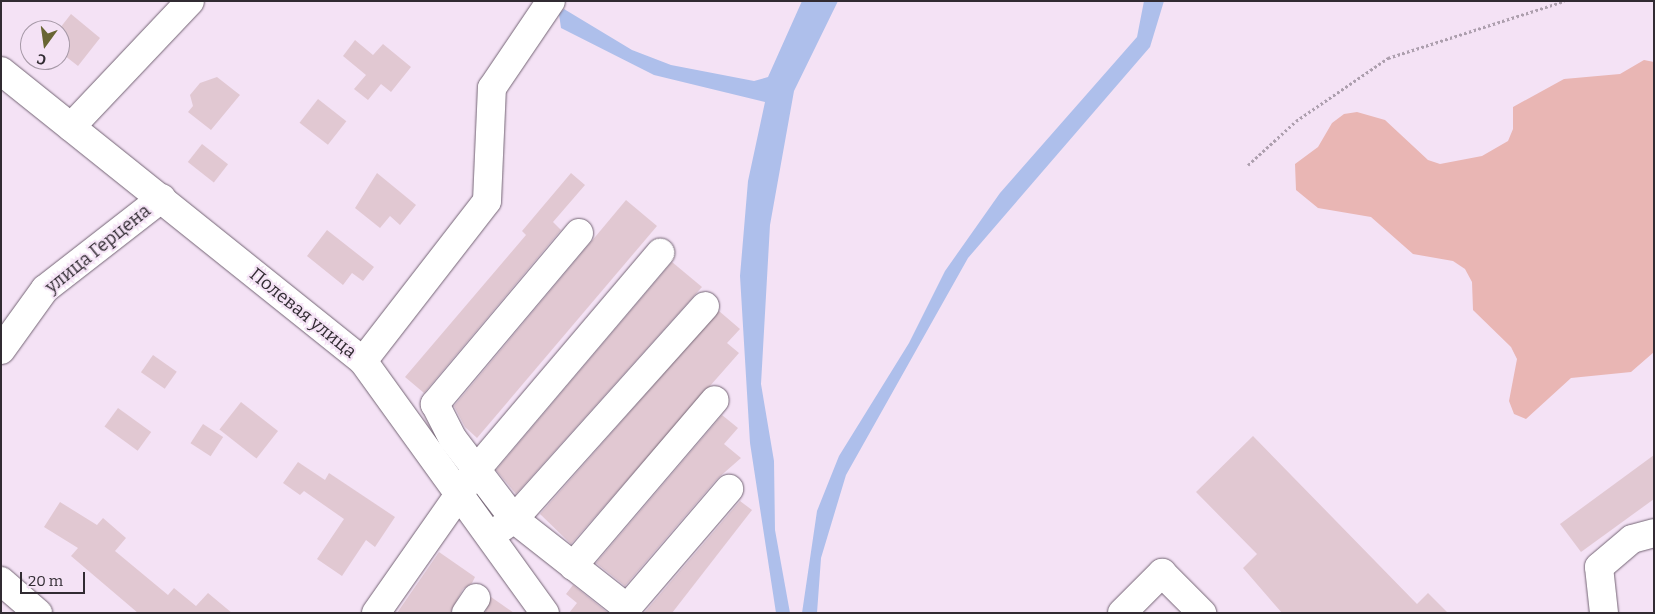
<!DOCTYPE html>
<html>
<head>
<meta charset="utf-8">
<style>
  body { margin:0 }
  #map { position:relative; width:1655px; height:614px; overflow:hidden; background:#f4e2f5; font-family:Bitter,serif }
  div>[style] { position:absolute }
  [style*='--x'] { left:calc(var(--x)*1px); top:calc(var(--y)*1px); width:calc(var(--w)*1px); rotate:calc(var(--a)*1deg) }
  .green>* { inset:0; background:#e9b6b4 }
  .water>* { inset:0; background:#aebfeb }
  .building>* { inset:0; background:#e1c8d2; transform-origin:0 0 }
  .path>* { height:3px; margin-top:-1.5px; transform-origin:0; background:repeating-linear-gradient(90deg,#ad9fae 0 2.5px,transparent 0 5px) }
  .roads { filter:drop-shadow(0 0 1px #736474) drop-shadow(0 0 1px #736474) }
  .minor>* { height:28px; margin:-14px; padding:0 14px; transform-origin:14px; border-radius:14px; background:#fff }
  span { translate:-50% -50%; white-space:nowrap; text-align:center; line-height:1.15; -webkit-text-stroke:4px #f4e2f5; paint-order:stroke }
  .street-label { font-size:18px; color:#312b32 }
  .frame { position:absolute; inset:0; border:2px solid #312b32; pointer-events:none }
  .north { position:absolute; left:20px; top:20px; width:50px; height:50px; box-sizing:border-box; background:#f4e2f5; border:1px solid #a699a7; border-radius:50%; rotate:194deg; font-size:14px; font-weight:700; line-height:20px; text-align:center; color:#312b32 }
  .north::after { content:''; display:block; margin:auto; width:18px; height:22px; background:#686532; clip-path:polygon(50% 0,100% 100%,50% 72%,0 100%) }
  .scale { position:absolute; left:20px; top:572px; width:65px; height:22px; box-sizing:border-box; border:2px solid #312b32; border-top:0; padding-left:6px; font-size:15px; line-height:18px; white-space:nowrap; color:#312b32; -webkit-text-stroke:4px #f4e2f5; paint-order:stroke }
</style>
</head>
<body>
<div id="map">
  <div class="green">
    <div style="clip-path:polygon(1644px 60px,1654px 62px,1654px 352px,1631px 372px,1571px 378px,1526px 419px,1514px 414px,1509px 401px,1517px 359px,1511px 347px,1473px 310px,1472px 282px,1465px 269px,1453px 261px,1413px 254px,1371px 217px,1318px 208px,1296px 190px,1295px 164px,1318px 147px,1332px 123px,1344px 114px,1357px 112px,1385px 120px,1428px 160px,1440px 164px,1482px 156px,1508px 141px,1513px 129px,1513px 107px,1564px 79px,1620px 74px)"></div>
  </div>
  <div class="water">
    <div style="clip-path:polygon(802px 1px,838px 1px,794px 91px,770px 225px,761px 384px,774px 461px,775px 530px,790px 613px,776px 613px,750px 443px,740px 276px,748px 181px,765px 102px,654px 75px,561px 28px,559px 14px,564px 9px,632px 50px,671px 65px,754px 81px,768px 77px)"></div>
    <div style="clip-path:polygon(1144px 1px,1164px 1px,1150px 47px,968px 258px,846px 475px,821px 558px,817px 613px,802px 613px,817px 511px,839px 456px,909px 343px,945px 271px,1000px 193px,1137px 37px)"></div>
  </div>
  <div class="building">
    <div style="clip-path:polygon(71px 14px,100px 38px,78px 66px,60px 52px,60px 28px)"></div>
    <div style="clip-path:polygon(355px 40px,373px 55px,383px 44px,411px 67px,391px 92px,381px 84px,368px 100px,354px 89px,366px 75px,343px 56px)"></div>
    <div style="clip-path:polygon(217px 77px,240px 95px,211px 130px,188px 112px,193px 106px,190px 95px,200px 83px)"></div>
    <div style="left:318px;top:99px;width:36px;height:30px;rotate:38deg"></div>
    <div style="left:202px;top:144px;width:33px;height:23px;rotate:38deg"></div>
    <div style="clip-path:polygon(377px 173px,416px 205px,400px 225px,390px 216px,380px 228px,355px 208px)"></div>
    <div style="clip-path:polygon(571px 173px,585px 185px,553px 222px,561px 230px,424px 393px,405px 377px,526px 235px,522px 231px)"></div>
    <div style="clip-path:polygon(626px 200px,657px 226px,477px 438px,465px 427px,454px 406px)"></div>
    <div style="clip-path:polygon(327px 230px,374px 267px,363px 281px,352px 273px,343px 285px,307px 256px)"></div>
    <div style="clip-path:polygon(672px 262px,702px 287px,516px 494px,496px 470px)"></div>
    <div style="clip-path:polygon(719px 311px,740px 329px,727px 343px,739px 353px,571px 544px,540px 514px)"></div>
    <div style="left:153px;top:355px;width:29px;height:21px;rotate:35deg"></div>
    <div style="left:241px;top:402px;width:47px;height:35px;rotate:38deg"></div>
    <div style="left:118px;top:408px;width:41px;height:23px;rotate:36deg"></div>
    <div style="clip-path:polygon(722px 415px,738px 428px,724px 444px,741px 458px,717px 479px,625px 586px,596px 563px)"></div>
    <div style="left:203px;top:424px;width:24px;height:23px;rotate:33deg"></div>
    <div style="clip-path:polygon(1253px 436px,1417px 604px,1428px 593px,1448px 613px,1282px 613px,1243px 568px,1257px 554px,1196px 492px)"></div>
    <div style="clip-path:polygon(1654px 455px,1654px 499px,1581px 552px,1560px 524px)"></div>
    <div style="clip-path:polygon(298px 462px,325px 480px,329px 473px,395px 517px,375px 547px,366px 540px,342px 576px,317px 559px,344px 519px,304px 491px,300px 495px,283px 483px)"></div>
    <div style="clip-path:polygon(740px 501px,752px 510px,672px 613px,644px 613px)"></div>
    <div style="clip-path:polygon(60px 502px,97px 525px,103px 518px,126px 538px,115px 551px,168px 595px,174px 588px,196px 606px,208px 593px,232px 613px,138px 613px,71px 556px,78px 548px,44px 527px)"></div>
    <div style="clip-path:polygon(439px 552px,475px 577px,472px 583px,463px 589px,450px 613px,397px 613px)"></div>
    <div style="clip-path:polygon(573px 585px,608px 613px,569px 613px,577px 603px,566px 594px)"></div>
    <div style="clip-path:polygon(491px 597px,514px 613px,485px 613px)"></div>
  </div>
  <div class="path">
    <div style="--x:1248;--y:165;--w:65;--a:-42.5"></div>
    <div style="--x:1296;--y:121;--w:112;--a:-34.4"></div>
    <div style="--x:1388;--y:58;--w:185;--a:-17.9"></div>
  </div>
  <div class="roads">
    <div class="minor">
      <div style="--x:1;--y:71;--w:464;--a:38.7"></div>
      <div style="--x:363;--y:361;--w:311;--a:54.2"></div>
      <div style="--x:71;--y:127;--w:173;--a:-46.6"></div>
      <div style="--x:579;--y:233;--w:224;--a:130.1"></div>
      <div style="--x:435;--y:404;--w:39;--a:63"></div>
      <div style="--x:453;--y:439;--w:101;--a:52.7"></div>
      <div style="--x:514;--y:519;--w:144;--a:38.2"></div>
      <div style="--x:627;--y:608;--w:157;--a:-49.4"></div>
      <div style="--x:1;--y:350;--w:75;--a:-54.2"></div>
      <div style="--x:45;--y:289;--w:148;--a:-37.9"></div>
      <div style="--x:363;--y:361;--w:202;--a:-52.2"></div>
      <div style="--x:487;--y:201;--w:113;--a:-87.5"></div>
      <div style="--x:492;--y:88;--w:105;--a:-55.9"></div>
      <div style="--x:500;--y:529;--w:17;--a:-36"></div>
      <div style="--x:514;--y:519;--w:286;--a:-48.1"></div>
      <div style="--x:573;--y:566;--w:218;--a:-49.5"></div>
      <div style="--x:1;--y:581;--w:49;--a:40.9"></div>
      <div style="--x:376;--y:613;--w:174;--a:-55"></div>
      <div style="--x:476;--y:470;--w:285;--a:-49.7"></div>
      <div style="--x:466;--y:613;--w:18;--a:-56"></div>
      <div style="--x:1122;--y:613;--w:57;--a:-45"></div>
      <div style="--x:1162;--y:573;--w:57;--a:45"></div>
      <div style="--x:1604;--y:613;--w:46;--a:-96.2"></div>
      <div style="--x:1599;--y:567;--w:43;--a:-40.3"></div>
      <div style="--x:1632;--y:539;--w:23;--a:-15"></div>
    </div>
  </div>
  <div class="street-label">
    <span style="left:98px;top:249px;rotate:-39deg">улица Герцена</span>
    <span style="left:303px;top:313px;rotate:39deg">Полевая улица</span>
  </div>
  <div class="frame"></div>
  <div class="north">С</div>
  <div class="scale">20 m</div>
</div>
</body>
</html>
